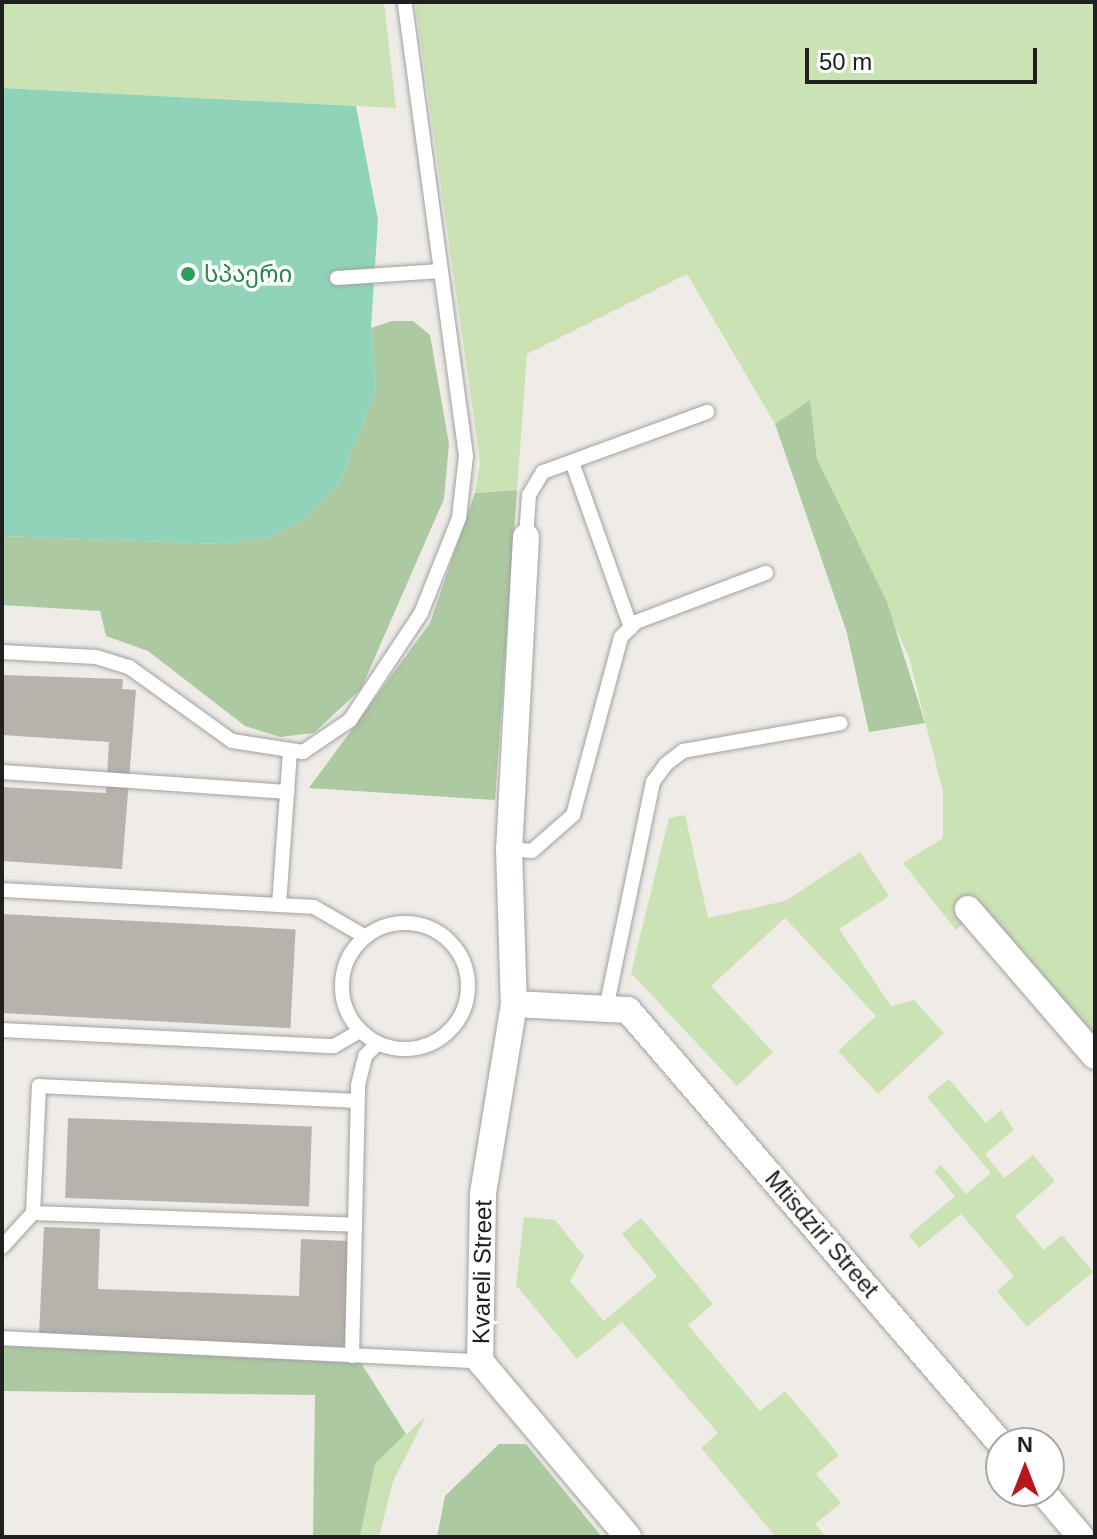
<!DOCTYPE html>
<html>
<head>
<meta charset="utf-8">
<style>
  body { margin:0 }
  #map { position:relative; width:1097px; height:1539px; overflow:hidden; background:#efece7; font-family:Arial,"Noto Sans Georgian",sans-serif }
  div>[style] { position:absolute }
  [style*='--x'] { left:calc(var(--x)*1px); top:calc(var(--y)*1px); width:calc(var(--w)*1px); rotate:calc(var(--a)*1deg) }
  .grass>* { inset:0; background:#cbe2b4 }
  .forest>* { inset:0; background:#adc9a1 }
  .pitch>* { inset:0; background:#8fd4b9 }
  .building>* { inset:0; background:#b8b2ad; transform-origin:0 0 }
  .roads { filter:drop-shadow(0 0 2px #a1a1a1) drop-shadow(0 0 2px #a1a1a1) }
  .lane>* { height:14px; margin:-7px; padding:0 7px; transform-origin:7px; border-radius:7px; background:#fff }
  .lane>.ring { margin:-7px; padding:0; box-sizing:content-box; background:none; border:14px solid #fff; border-radius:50% }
  .street>* { height:26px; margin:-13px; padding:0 13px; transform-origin:13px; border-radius:13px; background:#fff }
  .dots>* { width:22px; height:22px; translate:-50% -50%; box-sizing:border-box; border:4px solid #fff; border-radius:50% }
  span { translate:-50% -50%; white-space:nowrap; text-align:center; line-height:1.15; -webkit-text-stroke:7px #fff; paint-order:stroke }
  .leisure-label { font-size:24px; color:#27864d }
  .left { translate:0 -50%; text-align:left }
  .street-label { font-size:24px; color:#202020 }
  .frame { position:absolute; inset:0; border:4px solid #202020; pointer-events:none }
  .north { position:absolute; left:985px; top:1427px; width:80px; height:80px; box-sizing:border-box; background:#fff; border:2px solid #a6a6a6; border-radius:50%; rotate:0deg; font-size:22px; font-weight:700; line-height:32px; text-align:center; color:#202020 }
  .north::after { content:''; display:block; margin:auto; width:28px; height:36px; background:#b6191a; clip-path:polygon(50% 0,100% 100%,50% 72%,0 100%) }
  .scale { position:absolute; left:805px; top:48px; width:232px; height:36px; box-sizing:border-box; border:4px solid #202020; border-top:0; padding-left:10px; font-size:24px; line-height:28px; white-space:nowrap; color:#202020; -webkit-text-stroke:6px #fff; paint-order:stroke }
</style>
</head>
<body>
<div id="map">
  <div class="grass">
    <div style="clip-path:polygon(2px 2px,384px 2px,396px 108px,2px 88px)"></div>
    <div style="clip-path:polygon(415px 2px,1095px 2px,1095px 1038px,982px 907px,956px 930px,903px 863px,943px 838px,943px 792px,909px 657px,817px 459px,810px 401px,775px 424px,687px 274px,527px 354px,517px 490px,475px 493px,480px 462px)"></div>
    <div style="clip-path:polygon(685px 815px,708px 918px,785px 901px,860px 852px,889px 896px,839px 929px,891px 1006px,914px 1000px,944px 1033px,878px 1094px,838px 1051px,876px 1016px,785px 918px,711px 986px,773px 1052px,737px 1086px,631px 973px,669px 818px)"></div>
    <div style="clip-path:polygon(949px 1079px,986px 1123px,1001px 1110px,1014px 1130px,985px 1154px,1004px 1178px,1033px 1155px,1055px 1181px,1015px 1216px,1044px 1250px,1062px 1235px,1093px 1272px,1027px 1327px,997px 1291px,1014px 1276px,961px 1214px,919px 1248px,909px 1235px,955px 1196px,934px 1171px,941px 1165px,966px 1194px,991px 1173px,927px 1097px)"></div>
    <div style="clip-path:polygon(524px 1217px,555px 1220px,584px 1256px,570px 1281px,604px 1321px,657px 1276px,622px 1234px,641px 1218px,713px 1304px,688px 1325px,760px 1411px,785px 1391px,839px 1455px,816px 1474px,841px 1503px,815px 1524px,826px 1537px,776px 1537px,701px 1448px,718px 1433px,622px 1322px,577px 1359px,516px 1285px)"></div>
    <div style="clip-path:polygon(426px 1416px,393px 1481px,379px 1537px,360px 1537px,375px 1464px)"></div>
  </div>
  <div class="forest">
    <div style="clip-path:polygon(392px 321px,413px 321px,430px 335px,449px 444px,444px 499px,361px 689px,314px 733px,280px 737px,245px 726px,148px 651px,106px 636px,100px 611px,2px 605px,2px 536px,222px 544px,270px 537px,302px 520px,340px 483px,376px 389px,371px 328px)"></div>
    <div style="clip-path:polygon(810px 400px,817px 459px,887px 602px,925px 723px,869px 732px,847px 633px,775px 424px)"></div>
    <div style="clip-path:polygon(517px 490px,495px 800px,309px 788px,430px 623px,475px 493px)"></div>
    <div style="clip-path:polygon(2px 1346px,361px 1363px,406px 1434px,375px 1464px,360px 1537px,313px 1537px,315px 1395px,2px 1391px)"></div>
    <div style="clip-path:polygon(499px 1444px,526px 1444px,602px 1537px,437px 1537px,445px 1496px)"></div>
  </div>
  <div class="pitch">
    <div style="clip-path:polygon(2px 88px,356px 106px,378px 220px,371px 328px,376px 389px,340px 483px,302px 520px,270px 537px,222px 544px,2px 536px)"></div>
  </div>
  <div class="building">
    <div style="clip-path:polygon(2px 675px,123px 679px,122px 689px,136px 690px,122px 869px,2px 861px,2px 787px,106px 793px,109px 742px,2px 735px)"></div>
    <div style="left:2px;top:914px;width:294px;height:99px;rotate:3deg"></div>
    <div style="left:68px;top:1118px;width:244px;height:80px;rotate:2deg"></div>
    <div style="clip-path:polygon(44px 1227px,100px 1229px,98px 1289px,299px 1296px,301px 1239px,348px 1241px,345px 1347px,39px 1336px)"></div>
  </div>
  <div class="roads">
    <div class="lane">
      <div style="--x:337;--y:278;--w:104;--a:-3.9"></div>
      <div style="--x:572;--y:462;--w:176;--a:70.4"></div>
      <div style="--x:526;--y:537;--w:42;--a:-85.9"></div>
      <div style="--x:529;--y:495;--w:27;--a:-59"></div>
      <div style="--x:543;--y:472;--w:175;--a:-20.1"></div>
      <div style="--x:2;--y:652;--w:94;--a:3"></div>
      <div style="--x:96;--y:657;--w:34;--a:17"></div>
      <div style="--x:129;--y:667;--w:127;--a:35.7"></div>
      <div style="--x:232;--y:741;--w:72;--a:8.8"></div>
      <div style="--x:303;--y:752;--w:57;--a:-34.2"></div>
      <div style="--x:350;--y:720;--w:128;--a:-56.4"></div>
      <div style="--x:421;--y:613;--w:102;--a:-68.2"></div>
      <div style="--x:459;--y:518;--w:62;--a:-83.6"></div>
      <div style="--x:466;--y:456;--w:458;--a:-97.7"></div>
      <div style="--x:2;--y:772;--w:286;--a:4"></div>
      <div style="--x:509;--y:849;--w:23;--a:5"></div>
      <div style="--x:532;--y:851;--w:55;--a:-41.3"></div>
      <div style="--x:573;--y:815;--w:184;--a:-74.9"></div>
      <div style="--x:621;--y:637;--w:21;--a:-45"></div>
      <div style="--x:636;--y:622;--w:139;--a:-20.7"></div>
      <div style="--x:2;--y:890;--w:312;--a:3.1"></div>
      <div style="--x:314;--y:907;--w:58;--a:30.1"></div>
      <div style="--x:279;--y:905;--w:153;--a:-85.9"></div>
      <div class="ring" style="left:342px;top:923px;width:112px;height:112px"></div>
      <div style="--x:607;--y:1004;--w:227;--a:-78.3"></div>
      <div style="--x:653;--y:782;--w:22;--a:-54"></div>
      <div style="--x:666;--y:764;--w:21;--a:-37"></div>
      <div style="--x:683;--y:751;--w:160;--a:-10"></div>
      <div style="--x:2;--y:1030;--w:332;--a:2.8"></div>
      <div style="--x:334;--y:1046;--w:30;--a:-30"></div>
      <div style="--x:33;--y:1213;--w:322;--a:2.1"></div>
      <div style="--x:2;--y:1247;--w:46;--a:-47.6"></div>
      <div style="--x:33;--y:1213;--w:127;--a:-87.3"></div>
      <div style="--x:39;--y:1086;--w:318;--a:2.7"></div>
      <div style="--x:2;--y:1338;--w:479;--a:2.8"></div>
      <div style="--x:352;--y:1356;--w:271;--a:-88.7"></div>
      <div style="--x:358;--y:1085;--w:30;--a:-76"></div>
      <div style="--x:365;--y:1056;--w:18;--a:-45"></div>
    </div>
    <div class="street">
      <div style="--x:526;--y:537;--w:312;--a:93.1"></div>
      <div style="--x:509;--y:849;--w:155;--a:88.2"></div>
      <div style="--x:514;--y:1004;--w:193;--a:99.3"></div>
      <div style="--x:483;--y:1194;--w:167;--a:91"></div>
      <div style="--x:480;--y:1361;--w:230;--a:49.9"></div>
      <div style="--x:968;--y:909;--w:194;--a:49.2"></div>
      <div style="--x:514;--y:1004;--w:114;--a:3"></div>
      <div style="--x:628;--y:1010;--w:572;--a:49.32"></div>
      <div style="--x:1042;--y:1491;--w:60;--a:49.7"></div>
    </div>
  </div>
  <div class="dots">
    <div style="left:188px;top:274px;background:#2e9e5b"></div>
  </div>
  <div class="leisure-label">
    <span class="left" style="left:204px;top:274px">სპაერი</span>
  </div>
  <div class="street-label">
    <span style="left:822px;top:1234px;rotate:49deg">Mtisdziri Street</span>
    <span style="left:482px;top:1272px;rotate:-89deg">Kvareli Street</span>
  </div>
  <div class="frame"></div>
  <div class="north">N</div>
  <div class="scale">50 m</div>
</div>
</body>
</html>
